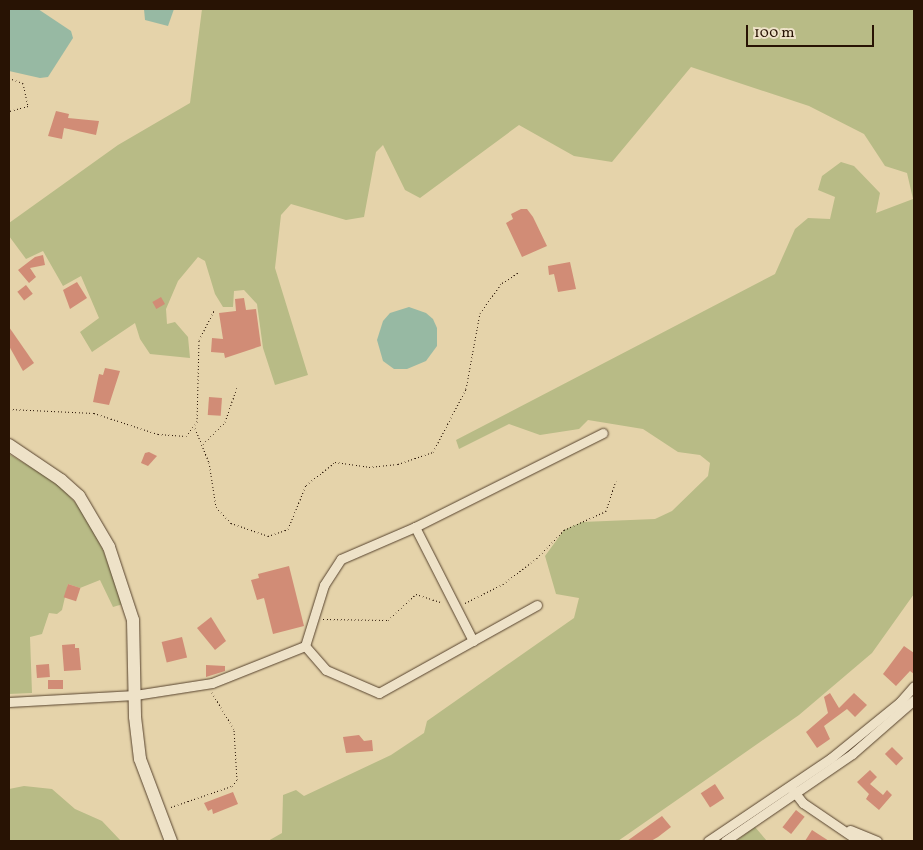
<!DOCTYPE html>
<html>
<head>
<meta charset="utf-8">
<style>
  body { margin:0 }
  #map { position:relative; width:923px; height:850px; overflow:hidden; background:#e5d3aa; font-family:Vollkorn,serif }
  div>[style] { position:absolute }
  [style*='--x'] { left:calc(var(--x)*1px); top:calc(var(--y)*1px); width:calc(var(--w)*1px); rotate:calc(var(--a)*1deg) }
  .green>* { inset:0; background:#b8bb86 }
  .water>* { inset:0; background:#97b9a3 }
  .building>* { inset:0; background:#d18c76; transform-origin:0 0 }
  .path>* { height:1px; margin-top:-0.5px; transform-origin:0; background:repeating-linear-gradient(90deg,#281304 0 1px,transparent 0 3.5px) }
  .roads { filter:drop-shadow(0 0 1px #57432e) drop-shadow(0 0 1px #57432e) }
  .minor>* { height:9px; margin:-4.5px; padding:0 4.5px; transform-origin:4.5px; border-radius:4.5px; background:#eee2c8 }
  .secondary>* { height:12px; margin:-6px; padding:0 6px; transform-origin:6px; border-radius:6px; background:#eee2c8 }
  span { translate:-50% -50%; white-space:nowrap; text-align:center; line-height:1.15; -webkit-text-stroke:4.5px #eee2c8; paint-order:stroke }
  .frame { position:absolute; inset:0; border:10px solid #281304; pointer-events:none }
  .scale { position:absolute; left:746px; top:25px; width:128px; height:22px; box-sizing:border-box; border:2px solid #281304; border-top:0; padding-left:6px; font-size:15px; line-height:18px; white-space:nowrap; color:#281304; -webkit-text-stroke:4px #eee2c8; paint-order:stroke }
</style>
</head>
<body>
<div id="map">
  <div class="green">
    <div style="clip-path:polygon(202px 9px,914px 9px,914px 594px,872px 653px,799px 715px,618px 841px,268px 841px,282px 833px,283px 795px,296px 790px,304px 796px,391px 755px,424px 733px,427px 721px,574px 618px,579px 598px,556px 594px,545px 556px,564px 530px,582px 522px,655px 519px,672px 511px,708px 476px,710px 463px,700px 455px,678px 452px,643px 429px,588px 420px,579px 429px,540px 435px,509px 424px,459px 449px,456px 440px,775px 274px,795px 229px,808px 218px,830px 219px,835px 197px,818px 190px,822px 176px,841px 162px,854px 166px,880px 193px,876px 213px,913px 199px,907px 173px,885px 166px,864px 134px,809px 106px,691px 67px,612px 162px,574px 156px,519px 125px,420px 198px,405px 190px,383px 145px,376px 152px,364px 217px,346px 220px,291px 204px,281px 215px,275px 268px,308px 375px,275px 385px,263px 348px,257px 304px,244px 290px,234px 291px,233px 307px,223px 307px,215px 294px,205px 261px,198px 257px,178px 281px,166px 309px,167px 324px,175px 322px,188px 337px,190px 358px,150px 354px,140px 339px,135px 323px,92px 352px,80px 332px,99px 318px,81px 276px,63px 286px,43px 251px,26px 259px,9px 236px,9px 223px,118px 145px,190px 103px)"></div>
    <div style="clip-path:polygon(9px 454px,57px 483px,83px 511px,103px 550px,123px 604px,113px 607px,100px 580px,80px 588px,68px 584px,62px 610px,57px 614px,49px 613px,42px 634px,30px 637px,32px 693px,9px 694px)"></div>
    <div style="clip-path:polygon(24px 786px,52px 789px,75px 809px,102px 821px,121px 841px,9px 841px,9px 789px)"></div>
    <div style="clip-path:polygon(755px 827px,767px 841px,736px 841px)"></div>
  </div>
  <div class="water">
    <div style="clip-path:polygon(9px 9px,38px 9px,71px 31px,73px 38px,48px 77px,40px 78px,9px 71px)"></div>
    <div style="clip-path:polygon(144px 9px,174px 9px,168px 26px,145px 20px)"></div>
    <div style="clip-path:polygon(409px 307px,426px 313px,433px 319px,437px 328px,437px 346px,426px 361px,407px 369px,394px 369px,383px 361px,377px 340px,383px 321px,390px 313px)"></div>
  </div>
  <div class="building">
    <div style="clip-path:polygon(56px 111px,69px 114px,68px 118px,99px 121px,96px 135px,64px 128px,62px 139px,48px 136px)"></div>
    <div style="clip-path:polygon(521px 209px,527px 209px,533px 217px,547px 246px,522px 257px,506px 223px,513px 219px,511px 214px)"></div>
    <div style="clip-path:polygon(43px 255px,45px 265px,30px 268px,36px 277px,29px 283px,18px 270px,35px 257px)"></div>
    <div style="clip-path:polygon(570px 262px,576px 289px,558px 292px,554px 274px,549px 275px,548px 266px)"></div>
    <div style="clip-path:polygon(77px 282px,87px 298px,70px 309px,63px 290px)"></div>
    <div style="left:26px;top:285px;width:11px;height:11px;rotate:52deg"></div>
    <div style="left:161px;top:297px;width:8px;height:10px;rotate:60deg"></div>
    <div style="clip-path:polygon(244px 298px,246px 310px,256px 309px,261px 346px,225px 358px,224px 353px,211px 352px,212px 338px,223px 339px,219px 313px,236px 311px,235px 299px)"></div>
    <div style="clip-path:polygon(9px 327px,34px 363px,23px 371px,9px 346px)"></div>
    <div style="clip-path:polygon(105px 368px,120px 371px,109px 405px,93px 402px,99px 374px,103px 375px)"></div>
    <div style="left:209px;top:397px;width:13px;height:18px;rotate:4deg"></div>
    <div style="clip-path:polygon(149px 452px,157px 456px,148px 466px,141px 463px,145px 453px)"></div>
    <div style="clip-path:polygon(289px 566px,304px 626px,273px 634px,264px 598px,257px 600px,251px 580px,259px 578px,258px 574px)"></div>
    <div style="left:68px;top:584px;width:13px;height:14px;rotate:18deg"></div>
    <div style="clip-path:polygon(211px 617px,226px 641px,215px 650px,197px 628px)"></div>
    <div style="left:182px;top:637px;width:21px;height:21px;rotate:76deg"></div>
    <div style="clip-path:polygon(75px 644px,75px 648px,79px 648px,81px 670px,64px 671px,62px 645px)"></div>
    <div style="clip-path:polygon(904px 646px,914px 653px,914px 674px,910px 671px,896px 686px,883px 674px)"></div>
    <div style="left:49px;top:664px;width:13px;height:13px;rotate:86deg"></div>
    <div style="clip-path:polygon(206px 665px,225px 666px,225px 671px,206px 677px)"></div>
    <div style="left:48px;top:680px;width:15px;height:9px"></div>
    <div style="clip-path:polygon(830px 693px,839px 708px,854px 693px,867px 705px,855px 717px,847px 709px,824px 726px,830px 739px,817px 748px,806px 732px,828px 713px,824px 697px)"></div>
    <div style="clip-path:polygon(359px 735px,364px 741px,372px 740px,373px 751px,346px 753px,343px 737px)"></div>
    <div style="left:892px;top:747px;width:16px;height:10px;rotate:45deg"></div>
    <div style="clip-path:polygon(870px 770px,877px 777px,870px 784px,883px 795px,887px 790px,892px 795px,879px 810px,866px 799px,869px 794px,857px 782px)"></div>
    <div style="left:715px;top:784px;width:17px;height:17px;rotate:57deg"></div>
    <div style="clip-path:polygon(233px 792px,238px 804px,213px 814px,212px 809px,208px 811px,204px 803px)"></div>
    <div style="left:796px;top:810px;width:11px;height:22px;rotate:38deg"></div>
    <div style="clip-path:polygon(662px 816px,671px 827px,658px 837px,651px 841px,627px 841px)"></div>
    <div style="clip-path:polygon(812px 830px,829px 841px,805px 841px)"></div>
  </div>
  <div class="path">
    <div style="--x:9;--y:78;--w:15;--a:20"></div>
    <div style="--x:23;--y:83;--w:24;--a:78"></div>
    <div style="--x:28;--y:106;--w:20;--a:165"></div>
    <div style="--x:9;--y:409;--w:85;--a:2.7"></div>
    <div style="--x:94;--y:413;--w:67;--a:18.2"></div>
    <div style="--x:158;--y:434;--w:28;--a:4"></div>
    <div style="--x:186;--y:436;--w:18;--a:-52"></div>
    <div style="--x:197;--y:422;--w:82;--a:-88.6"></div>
    <div style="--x:199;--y:340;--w:34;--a:-63"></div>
    <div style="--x:195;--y:428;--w:37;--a:68"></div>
    <div style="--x:209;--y:462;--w:46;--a:81.2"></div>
    <div style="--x:216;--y:507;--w:22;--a:47"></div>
    <div style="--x:231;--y:523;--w:39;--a:19"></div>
    <div style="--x:268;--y:536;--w:21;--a:-19"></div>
    <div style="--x:288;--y:529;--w:48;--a:-67.8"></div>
    <div style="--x:306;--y:485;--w:37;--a:-38"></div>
    <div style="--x:335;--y:462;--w:34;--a:8"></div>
    <div style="--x:369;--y:467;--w:29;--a:-6"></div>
    <div style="--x:398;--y:464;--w:37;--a:-19"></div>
    <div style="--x:433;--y:452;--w:71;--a:-62.4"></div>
    <div style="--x:466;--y:389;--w:77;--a:-79.6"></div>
    <div style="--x:480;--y:313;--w:37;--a:-54"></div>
    <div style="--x:502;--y:283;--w:20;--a:-33"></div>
    <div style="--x:203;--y:444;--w:31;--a:-45"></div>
    <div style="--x:225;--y:422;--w:36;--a:-71"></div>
    <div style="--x:465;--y:603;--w:42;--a:-26.6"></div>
    <div style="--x:503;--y:584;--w:43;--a:-37.4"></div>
    <div style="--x:537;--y:558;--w:39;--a:-46"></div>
    <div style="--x:564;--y:530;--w:46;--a:-24.3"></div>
    <div style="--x:606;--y:511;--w:32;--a:-72"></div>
    <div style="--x:323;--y:619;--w:65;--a:0.9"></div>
    <div style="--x:388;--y:620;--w:38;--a:-43"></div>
    <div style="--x:416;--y:594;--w:28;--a:18"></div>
    <div style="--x:171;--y:807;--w:65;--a:-19"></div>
    <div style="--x:232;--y:786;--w:8;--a:-50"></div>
    <div style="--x:237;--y:780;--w:51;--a:-93.4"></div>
    <div style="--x:234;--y:729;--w:44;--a:-121.2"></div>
  </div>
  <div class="roads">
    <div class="minor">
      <div style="--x:415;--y:527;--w:128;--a:63"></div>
      <div style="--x:537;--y:605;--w:181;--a:150.9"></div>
      <div style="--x:379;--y:693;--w:58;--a:-156.5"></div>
      <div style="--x:326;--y:670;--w:32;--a:-131"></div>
      <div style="--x:305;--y:646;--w:64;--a:-72.7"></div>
      <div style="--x:324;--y:585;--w:31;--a:-57"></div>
      <div style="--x:341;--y:559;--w:81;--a:-23.4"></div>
      <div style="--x:415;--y:527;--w:210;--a:-26.6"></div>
      <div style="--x:9;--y:702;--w:126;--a:-3.2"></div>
      <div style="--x:135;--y:695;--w:78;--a:-8.9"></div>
      <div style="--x:212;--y:683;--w:100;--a:-21.7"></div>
      <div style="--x:792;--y:789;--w:18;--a:52"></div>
      <div style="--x:803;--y:803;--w:68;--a:34.2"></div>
      <div style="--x:850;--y:830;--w:29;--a:22"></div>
      <div style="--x:708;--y:841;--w:148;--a:-34"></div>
      <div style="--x:831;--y:758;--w:89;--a:-39.1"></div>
      <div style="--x:900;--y:702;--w:21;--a:-49"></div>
      <div style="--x:725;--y:841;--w:154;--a:-34.4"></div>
      <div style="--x:852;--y:754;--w:82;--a:-41.1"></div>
    </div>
    <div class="secondary">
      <div style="--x:9;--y:445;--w:63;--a:33.9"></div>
      <div style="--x:61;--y:480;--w:24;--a:42"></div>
      <div style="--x:79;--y:496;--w:59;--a:59.5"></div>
      <div style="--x:109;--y:547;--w:77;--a:71.8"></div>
      <div style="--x:133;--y:620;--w:97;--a:88.8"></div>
      <div style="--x:135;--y:717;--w:42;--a:83.2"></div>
      <div style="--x:140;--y:759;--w:88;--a:69.3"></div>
    </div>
  </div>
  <div class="frame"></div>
  <div class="scale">100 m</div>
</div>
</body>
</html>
